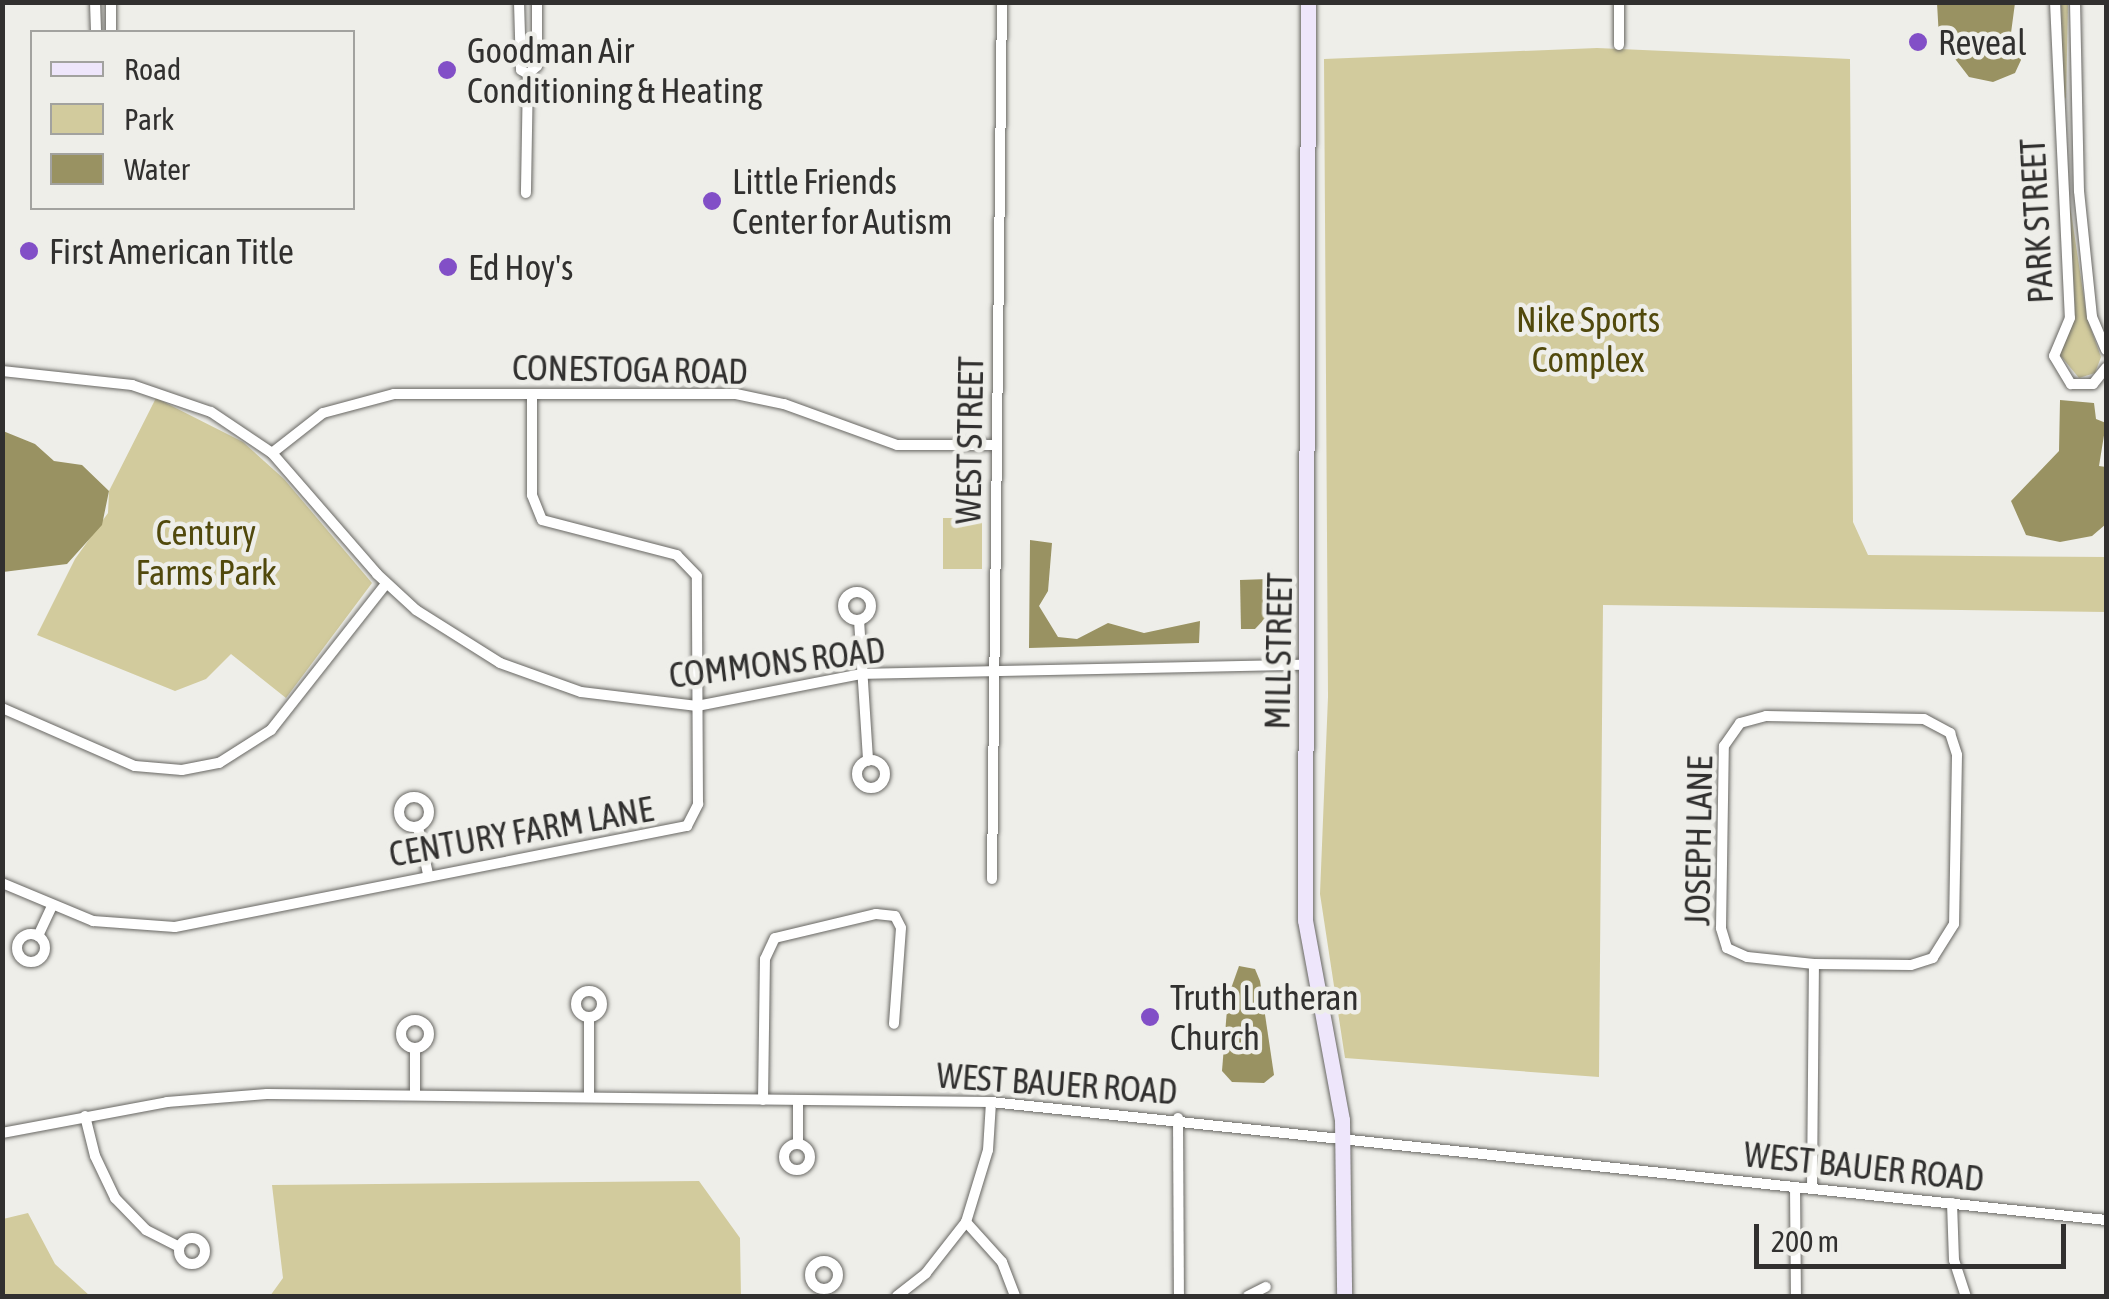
<!DOCTYPE html>
<html>
<head>
<meta charset="utf-8">
<style>
  body { margin:0 }
  #map { position:relative; width:2109px; height:1299px; overflow:hidden; background:#eeeee9; font-family:"Asap Condensed",sans-serif }
  div>[style] { position:absolute }
  [style*='--x'] { left:calc(var(--x)*1px); top:calc(var(--y)*1px); width:calc(var(--w)*1px); rotate:calc(var(--a)*1deg) }
  .green>* { inset:0; background:#d2cb9d; transform-origin:0 0 }
  .water>* { inset:0; background:#999262 }
  .roads { filter:drop-shadow(0 0 2px #686763) drop-shadow(0 0 2px #686763) }
  .street>* { height:10px; margin:-5px; padding:0 5px; transform-origin:5px; border-radius:5px; background:#fff }
  .street>.ring { margin:-5px; padding:0; box-sizing:content-box; background:none; border:10px solid #fff; border-radius:50% }
  .secondary>* { height:15px; margin:-7.5px; padding:0 7.5px; transform-origin:7.5px; border-radius:7.5px; background:#eee6fb }
  .dots>* { width:28px; height:28px; translate:-50% -50%; box-sizing:border-box; border:5px solid #eeeee9; border-radius:50% }
  span { translate:-50% -50%; white-space:nowrap; text-align:center; line-height:1.15; -webkit-text-stroke:9px #eeeee9; paint-order:stroke }
  .poi-label { font-size:35px; color:#31302f }
  .left { translate:0 -50%; text-align:left }
  .street-label { font-size:35px; color:#31302f }
  .park-label { font-size:35px; color:#51490c }
  .frame { position:absolute; inset:0; border:5px solid #31302f; pointer-events:none }
  .legend { position:absolute; left:30px; top:30px; width:325px; height:180px; box-sizing:border-box; background:#eeeee9; border:2px solid #a2a29f; margin:0; padding:12px 18px; list-style:none; font-size:30px; color:#31302f }
  .legend li { display:flex; align-items:center; gap:20px; height:50px }
  .legend b { width:50px; border:2px solid #a2a29f }
  .scale { position:absolute; left:1754px; top:1224px; width:312px; height:45px; box-sizing:border-box; border:5px solid #31302f; border-top:0; padding-left:12px; font-size:30px; line-height:35px; white-space:nowrap; color:#31302f; -webkit-text-stroke:8px #eeeee9; paint-order:stroke }
</style>
</head>
<body>
<div id="map">
  <div class="green">
    <div style="clip-path:polygon(2061px 3px,2068px 3px,2066px 99px,2063px 95px)"></div>
    <div style="clip-path:polygon(1597px 48px,1850px 59px,1853px 522px,1868px 555px,2106px 557px,2106px 612px,1603px 605px,1599px 1077px,1345px 1058px,1320px 894px,1328px 697px,1324px 59px)"></div>
    <div style="clip-path:polygon(2069px 199px,2087px 318px,2101px 357px,2095px 373px,2079px 378px,2060px 355px,2075px 308px)"></div>
    <div style="clip-path:polygon(156px 398px,243px 442px,284px 479px,372px 583px,286px 698px,231px 654px,206px 679px,175px 691px,37px 635px,75px 559px,108px 513px,109px 491px)"></div>
    <div style="left:943px;top:518px;width:39px;height:51px"></div>
    <div style="clip-path:polygon(699px 1181px,740px 1238px,741px 1296px,270px 1296px,283px 1278px,272px 1185px)"></div>
    <div style="clip-path:polygon(28px 1213px,55px 1264px,90px 1296px,3px 1296px,3px 1219px)"></div>
  </div>
  <div class="water">
    <div style="clip-path:polygon(1937px 3px,2015px 3px,2011px 33px,2021px 60px,2015px 73px,1993px 82px,1969px 77px,1939px 38px)"></div>
    <div style="clip-path:polygon(2060px 400px,2094px 403px,2096px 419px,2106px 423px,2099px 466px,2106px 467px,2106px 524px,2092px 536px,2060px 542px,2026px 535px,2011px 501px,2059px 451px)"></div>
    <div style="clip-path:polygon(3px 431px,35px 444px,54px 461px,82px 465px,109px 491px,102px 525px,67px 564px,3px 572px)"></div>
    <div style="clip-path:polygon(1030px 540px,1052px 543px,1048px 591px,1039px 606px,1058px 637px,1077px 639px,1108px 623px,1144px 633px,1200px 621px,1199px 643px,1029px 648px)"></div>
    <div style="clip-path:polygon(1268px 579px,1269px 614px,1255px 629px,1241px 629px,1240px 580px)"></div>
    <div style="clip-path:polygon(1239px 966px,1255px 969px,1260px 981px,1274px 1075px,1264px 1083px,1232px 1082px,1222px 1071px,1228px 997px)"></div>
  </div>
  <div class="roads">
    <div class="street">
      <div style="--x:95;--y:2;--w:30;--a:88"></div>
      <div style="--x:519;--y:2;--w:68;--a:88.3"></div>
      <div style="--x:521;--y:70;--w:8;--a:30"></div>
      <div style="--x:528;--y:74;--w:119;--a:91"></div>
      <div style="--x:2055;--y:2;--w:316;--a:87.3"></div>
      <div style="--x:2070;--y:318;--w:41;--a:112.8"></div>
      <div style="--x:2054;--y:356;--w:33;--a:59"></div>
      <div style="--x:2071;--y:384;--w:22;--a:0"></div>
      <div style="--x:2093;--y:384;--w:21;--a:-51"></div>
      <div style="--x:2075;--y:2;--w:189;--a:88.8"></div>
      <div style="--x:2079;--y:191;--w:127;--a:84.1"></div>
      <div style="--x:2092;--y:317;--w:36;--a:67"></div>
      <div style="--x:111;--y:32;--w:30;--a:-90"></div>
      <div style="--x:1619;--y:45;--w:43;--a:-90"></div>
      <div style="--x:528;--y:74;--w:12;--a:-42"></div>
      <div style="--x:537;--y:66;--w:64;--a:-90"></div>
      <div style="--x:2;--y:371;--w:131;--a:6.1"></div>
      <div style="--x:132;--y:385;--w:83;--a:18.9"></div>
      <div style="--x:211;--y:412;--w:73;--a:33.9"></div>
      <div style="--x:272;--y:453;--w:160;--a:49"></div>
      <div style="--x:377;--y:574;--w:53;--a:42.7"></div>
      <div style="--x:416;--y:610;--w:99;--a:32.2"></div>
      <div style="--x:500;--y:663;--w:86;--a:19.7"></div>
      <div style="--x:581;--y:692;--w:117;--a:6.9"></div>
      <div style="--x:697;--y:706;--w:168;--a:-11"></div>
      <div style="--x:862;--y:674;--w:446;--a:-1.2"></div>
      <div style="--x:272;--y:453;--w:65;--a:-38.1"></div>
      <div style="--x:323;--y:413;--w:73;--a:-15"></div>
      <div style="--x:394;--y:394;--w:342;--a:0"></div>
      <div style="--x:736;--y:394;--w:49;--a:11.8"></div>
      <div style="--x:784;--y:404;--w:120;--a:19.9"></div>
      <div style="--x:897;--y:445;--w:100;--a:0"></div>
      <div class="ring" style="left:843px;top:592px;width:18px;height:18px"></div>
      <div style="--x:859;--y:620;--w:141;--a:86.3"></div>
      <div style="--x:2;--y:708;--w:145;--a:23.6"></div>
      <div style="--x:135;--y:766;--w:47;--a:4.9"></div>
      <div style="--x:182;--y:770;--w:38;--a:-11"></div>
      <div style="--x:219;--y:763;--w:62;--a:-32.4"></div>
      <div style="--x:271;--y:730;--w:186;--a:-51.8"></div>
      <div style="--x:1766;--y:716;--w:158;--a:1.1"></div>
      <div style="--x:1924;--y:719;--w:30;--a:28"></div>
      <div style="--x:1950;--y:733;--w:23;--a:72"></div>
      <div style="--x:1957;--y:755;--w:169;--a:91"></div>
      <div style="--x:1954;--y:924;--w:40;--a:122"></div>
      <div style="--x:1933;--y:958;--w:23;--a:162"></div>
      <div style="--x:1911;--y:965;--w:97;--a:-179.4"></div>
      <div style="--x:1814;--y:964;--w:67;--a:-174"></div>
      <div style="--x:1747;--y:957;--w:22;--a:-156"></div>
      <div style="--x:1727;--y:948;--w:21;--a:-107"></div>
      <div style="--x:1721;--y:928;--w:182;--a:-89.1"></div>
      <div style="--x:1724;--y:746;--w:28;--a:-55"></div>
      <div style="--x:1740;--y:723;--w:27;--a:-15"></div>
      <div class="ring" style="left:857px;top:760px;width:18px;height:18px"></div>
      <div class="ring" style="left:399px;top:797px;width:20px;height:20px"></div>
      <div style="--x:418;--y:827;--w:48;--a:78"></div>
      <div style="--x:992;--y:879;--w:877;--a:-89.35"></div>
      <div style="--x:2;--y:883;--w:99;--a:22.7"></div>
      <div style="--x:93;--y:921;--w:82;--a:4.2"></div>
      <div style="--x:175;--y:927;--w:522;--a:-11.16"></div>
      <div style="--x:687;--y:826;--w:25;--a:-63"></div>
      <div style="--x:698;--y:804;--w:228;--a:-90.3"></div>
      <div style="--x:697;--y:576;--w:29;--a:-134"></div>
      <div style="--x:677;--y:555;--w:139;--a:-165.5"></div>
      <div style="--x:542;--y:520;--w:27;--a:-112"></div>
      <div style="--x:532;--y:495;--w:101;--a:-90"></div>
      <div class="ring" style="left:17px;top:934px;width:18px;height:18px"></div>
      <div style="--x:38;--y:936;--w:33;--a:-65"></div>
      <div class="ring" style="left:576px;top:991px;width:16px;height:16px"></div>
      <div class="ring" style="left:401px;top:1020px;width:18px;height:18px"></div>
      <div style="--x:415;--y:1049;--w:46;--a:90"></div>
      <div style="--x:589;--y:1095;--w:77;--a:-90"></div>
      <div style="--x:763;--y:1100;--w:141;--a:-89.2"></div>
      <div style="--x:765;--y:959;--w:23;--a:-65"></div>
      <div style="--x:775;--y:938;--w:104;--a:-13.4"></div>
      <div style="--x:876;--y:914;--w:19;--a:6"></div>
      <div style="--x:895;--y:916;--w:13;--a:63"></div>
      <div style="--x:901;--y:928;--w:96;--a:94.2"></div>
      <div style="--x:798;--y:1100;--w:44;--a:90"></div>
      <div style="--x:85;--y:1116;--w:41;--a:76"></div>
      <div style="--x:95;--y:1156;--w:47;--a:64.5"></div>
      <div style="--x:115;--y:1198;--w:45;--a:45.9"></div>
      <div style="--x:146;--y:1230;--w:37;--a:27"></div>
      <div style="--x:1178;--y:1118;--w:178;--a:89.7"></div>
      <div style="--x:2;--y:1133;--w:168;--a:-10.6"></div>
      <div style="--x:167;--y:1102;--w:100;--a:-4.6"></div>
      <div style="--x:267;--y:1094;--w:724;--a:0.63"></div>
      <div style="--x:991;--y:1102;--w:1121;--a:6.04"></div>
      <div class="ring" style="left:784px;top:1144px;width:16px;height:16px"></div>
      <div style="--x:1795;--y:1187;--w:109;--a:89.5"></div>
      <div style="--x:1812;--y:1188;--w:224;--a:-89.5"></div>
      <div style="--x:1952;--y:1203;--w:57;--a:88"></div>
      <div style="--x:1954;--y:1260;--w:38;--a:72"></div>
      <div style="--x:966;--y:1222;--w:54;--a:48"></div>
      <div style="--x:1002;--y:1262;--w:36;--a:69"></div>
      <div class="ring" style="left:179px;top:1238px;width:16px;height:16px"></div>
      <div class="ring" style="left:810px;top:1261px;width:18px;height:18px"></div>
      <div style="--x:897;--y:1296;--w:37;--a:-38"></div>
      <div style="--x:926;--y:1273;--w:65;--a:-51.9"></div>
      <div style="--x:966;--y:1222;--w:75;--a:-73"></div>
      <div style="--x:988;--y:1150;--w:48;--a:-86.4"></div>
      <div style="--x:1248;--y:1296;--w:20;--a:-27"></div>
    </div>
    <div class="secondary">
      <div style="--x:1308;--y:2;--w:918;--a:90.19"></div>
      <div style="--x:1305;--y:920;--w:203;--a:79.5"></div>
      <div style="--x:1342;--y:1120;--w:176;--a:89.3"></div>
    </div>
  </div>
  <div class="dots">
    <div style="left:1918px;top:42px;background:#824fc7"></div>
    <div style="left:447px;top:70px;background:#824fc7"></div>
    <div style="left:712px;top:201px;background:#824fc7"></div>
    <div style="left:29px;top:251px;background:#824fc7"></div>
    <div style="left:448px;top:267px;background:#824fc7"></div>
    <div style="left:1150px;top:1017px;background:#824fc7"></div>
  </div>
  <div class="poi-label">
    <span class="left" style="left:1938px;top:42px">Reveal</span>
    <span class="left" style="left:467px;top:70px">Goodman Air<br>Conditioning &amp; Heating</span>
    <span class="left" style="left:732px;top:201px">Little Friends<br>Center for Autism</span>
    <span class="left" style="left:49px;top:251px">First American Title</span>
    <span class="left" style="left:468px;top:267px">Ed Hoy's</span>
    <span class="left" style="left:1170px;top:1017px">Truth Lutheran<br>Church</span>
  </div>
  <div class="street-label">
    <span style="left:2036px;top:221px;rotate:-93deg">PARK STREET</span>
    <span style="left:630px;top:369px;rotate:1deg">CONESTOGA ROAD</span>
    <span style="left:969px;top:440px;rotate:-89deg">WEST STREET</span>
    <span style="left:1278px;top:651px;rotate:-89deg">MILL STREET</span>
    <span style="left:777px;top:662px;rotate:-7deg">COMMONS ROAD</span>
    <span style="left:521px;top:831px;rotate:-10deg">CENTURY FARM LANE</span>
    <span style="left:1698px;top:841px;rotate:-89deg">JOSEPH LANE</span>
    <span style="left:1057px;top:1083px;rotate:4deg">WEST BAUER ROAD</span>
    <span style="left:1864px;top:1166px;rotate:6deg">WEST BAUER ROAD</span>
  </div>
  <div class="park-label">
    <span style="left:1588px;top:339px">Nike Sports<br>Complex</span>
    <span style="left:206px;top:552px">Century<br>Farms Park</span>
  </div>
  <div class="frame"></div>
  <ul class="legend">
  <li><b style="height:12px;background:#eee6fb"></b>Road</li>
  <li><b style="height:28px;background:#d2cb9d"></b>Park</li>
  <li><b style="height:28px;background:#999262"></b>Water</li>
  </ul>
  <div class="scale">200 m</div>
</div>
</body>
</html>
